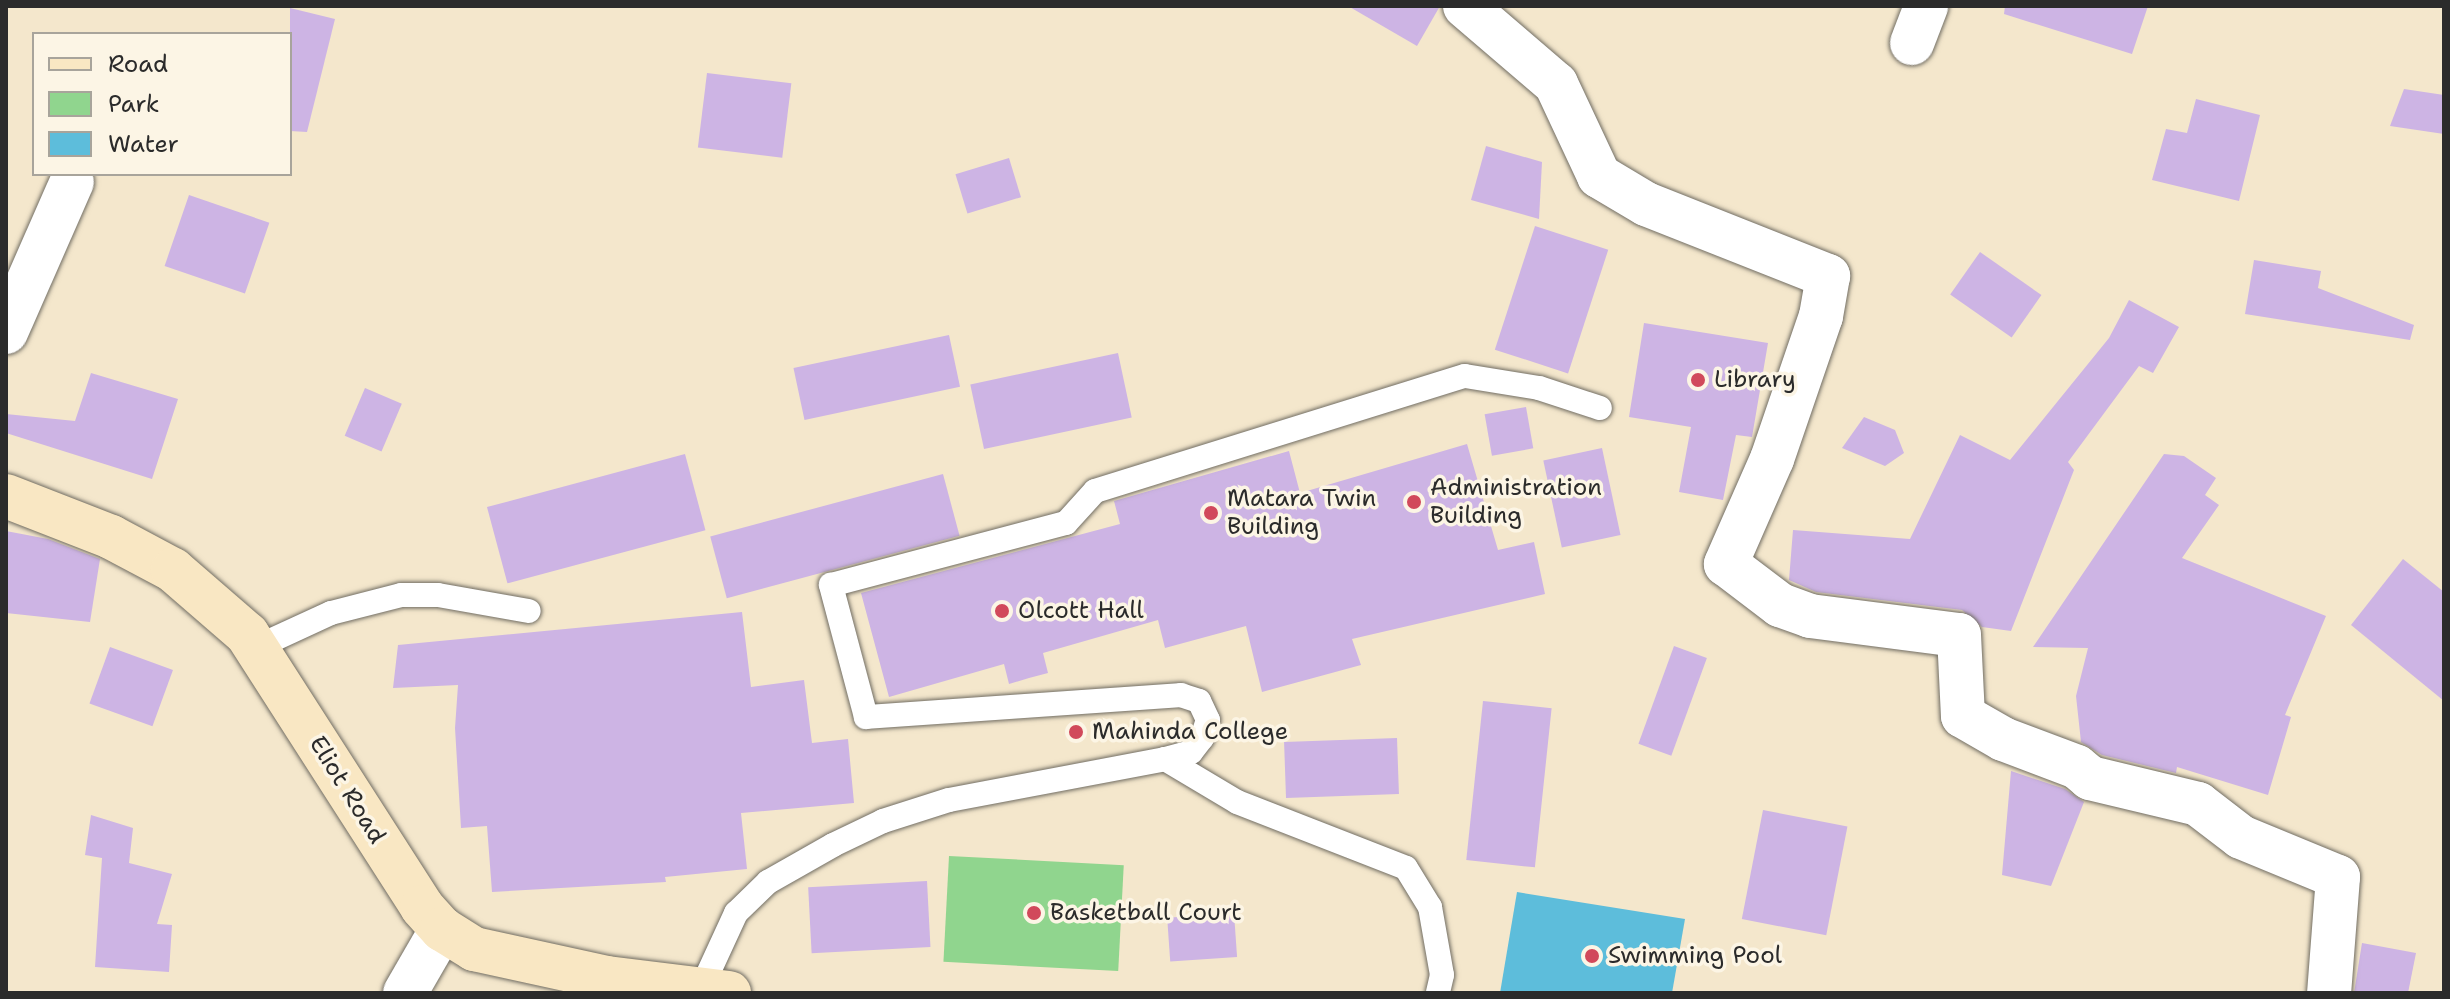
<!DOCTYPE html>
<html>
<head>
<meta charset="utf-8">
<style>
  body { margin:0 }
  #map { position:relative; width:2450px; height:999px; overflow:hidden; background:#f4e7cc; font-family:"Shantell Sans",sans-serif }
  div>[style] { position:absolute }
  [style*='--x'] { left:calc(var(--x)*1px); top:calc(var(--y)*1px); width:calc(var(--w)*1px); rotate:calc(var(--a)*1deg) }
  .green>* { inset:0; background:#90d58e; transform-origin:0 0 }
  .water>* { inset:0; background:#5dbddb }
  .building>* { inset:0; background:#cdb4e4; transform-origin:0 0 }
  .roads { filter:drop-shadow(0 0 2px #716d63) drop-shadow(0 0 2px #716d63) }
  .lane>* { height:24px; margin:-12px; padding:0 12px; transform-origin:12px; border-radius:12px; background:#fff }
  .street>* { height:44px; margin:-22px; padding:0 22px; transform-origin:22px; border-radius:22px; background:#fff }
  .secondary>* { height:44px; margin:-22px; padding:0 22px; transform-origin:22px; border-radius:22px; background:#f9e7c3 }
  .dots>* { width:22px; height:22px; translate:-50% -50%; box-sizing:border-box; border:4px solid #fcf5e5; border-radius:50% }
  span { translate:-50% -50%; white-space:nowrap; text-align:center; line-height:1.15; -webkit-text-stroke:7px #fcf5e5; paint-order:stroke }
  .poi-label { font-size:24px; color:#2b2b2b }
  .left { translate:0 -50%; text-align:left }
  .street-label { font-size:24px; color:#2b2b2b }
  .frame { position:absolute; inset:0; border:8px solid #2b2b2b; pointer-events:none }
  .legend { position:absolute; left:32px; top:32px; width:260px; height:144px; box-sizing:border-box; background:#fcf5e5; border:2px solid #a8a49b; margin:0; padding:10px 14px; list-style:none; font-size:24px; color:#2b2b2b }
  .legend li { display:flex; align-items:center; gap:16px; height:40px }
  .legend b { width:40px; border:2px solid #a8a49b }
</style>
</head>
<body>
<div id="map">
  <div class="green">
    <div style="left:949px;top:856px;width:175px;height:106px;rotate:3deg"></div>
  </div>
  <div class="water">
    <div style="clip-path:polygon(1517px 892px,1685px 919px,1672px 993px,1500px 993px)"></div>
  </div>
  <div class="building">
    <div style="clip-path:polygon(1348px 6px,1440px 6px,1417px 46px)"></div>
    <div style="clip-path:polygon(2005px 6px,2148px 6px,2132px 54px,2004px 14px)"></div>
    <div style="clip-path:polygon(290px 8px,335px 19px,307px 132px,290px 131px)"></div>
    <div style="left:707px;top:73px;width:85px;height:75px;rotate:7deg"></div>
    <div style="clip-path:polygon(2404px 89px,2444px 95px,2444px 134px,2390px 126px)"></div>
    <div style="clip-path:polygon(2196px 99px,2260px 115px,2239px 201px,2152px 180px,2166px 129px,2187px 133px)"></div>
    <div style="clip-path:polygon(1486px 146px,1542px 162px,1539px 219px,1471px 200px)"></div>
    <div style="left:1009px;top:158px;width:41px;height:56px;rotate:73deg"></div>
    <div style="left:189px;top:195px;width:85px;height:75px;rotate:19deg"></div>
    <div style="left:1535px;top:226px;width:77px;height:130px;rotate:18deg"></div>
    <div style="left:1980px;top:252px;width:75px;height:52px;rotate:35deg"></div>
    <div style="clip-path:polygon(2254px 260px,2321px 271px,2318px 288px,2414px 325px,2410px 340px,2245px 314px)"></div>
    <div style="clip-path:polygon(2129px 300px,2179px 327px,2153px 373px,2139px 366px,2068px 462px,2074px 470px,2011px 631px,1982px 627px,1962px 610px,1816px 592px,1789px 580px,1793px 530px,1910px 539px,1960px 435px,2010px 460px,2109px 338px)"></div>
    <div style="clip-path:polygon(1644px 323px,1768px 343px,1752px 437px,1736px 435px,1723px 500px,1679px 492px,1691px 427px,1629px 417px)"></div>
    <div style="left:949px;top:335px;width:53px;height:159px;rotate:78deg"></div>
    <div style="left:1118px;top:353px;width:66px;height:151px;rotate:78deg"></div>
    <div style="clip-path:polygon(91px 373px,178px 399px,152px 479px,6px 433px,6px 414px,75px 421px)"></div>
    <div style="left:365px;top:388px;width:40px;height:52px;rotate:23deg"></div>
    <div style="left:1526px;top:407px;width:42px;height:42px;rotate:80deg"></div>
    <div style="clip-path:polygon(1864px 417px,1895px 430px,1904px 453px,1885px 466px,1842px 448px)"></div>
    <div style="clip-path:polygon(1467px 444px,1498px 550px,1534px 542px,1545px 594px,1352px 639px,1361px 665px,1262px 692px,1246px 626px,1165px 648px,1158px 620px,1043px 653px,1048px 673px,1029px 678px,1009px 684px,1004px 664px,889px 697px,861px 593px,1120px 524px,1114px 501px,1289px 451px,1300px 493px)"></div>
    <div style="left:1602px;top:448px;width:89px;height:60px;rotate:78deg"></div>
    <div style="left:685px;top:454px;width:79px;height:205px;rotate:75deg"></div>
    <div style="clip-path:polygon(2164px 454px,2184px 456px,2216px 478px,2205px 495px,2219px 505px,2182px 558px,2326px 616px,2285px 715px,2291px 717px,2268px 795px,2177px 767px,2176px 773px,2102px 755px,2081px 742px,2076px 696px,2088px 648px,2033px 647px)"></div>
    <div style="left:943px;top:474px;width:64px;height:241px;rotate:75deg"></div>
    <div style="clip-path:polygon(6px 531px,48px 539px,100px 559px,90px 622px,6px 613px)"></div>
    <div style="clip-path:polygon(2403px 559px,2444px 592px,2444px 701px,2351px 625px)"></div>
    <div style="clip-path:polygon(742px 612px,751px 687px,804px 680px,812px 743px,848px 739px,854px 803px,741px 813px,747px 869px,665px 877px,666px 882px,492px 892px,487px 826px,461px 828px,455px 728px,458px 685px,393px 688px,398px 645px)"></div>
    <div style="left:1674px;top:646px;width:35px;height:104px;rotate:20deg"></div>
    <div style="left:110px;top:647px;width:67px;height:60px;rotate:20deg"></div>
    <div style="left:1483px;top:701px;width:69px;height:160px;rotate:6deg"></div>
    <div style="left:1397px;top:738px;width:56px;height:113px;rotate:88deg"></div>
    <div style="clip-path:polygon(2011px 771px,2065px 789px,2084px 802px,2051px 886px,2002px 875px)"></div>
    <div style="left:1763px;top:810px;width:86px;height:111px;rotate:11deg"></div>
    <div style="clip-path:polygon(91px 815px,133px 828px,129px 863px,172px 874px,157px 924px,172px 925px,169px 972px,95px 967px,102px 858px,85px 855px)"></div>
    <div style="left:927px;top:881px;width:66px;height:119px;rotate:87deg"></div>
    <div style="left:1234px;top:913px;width:44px;height:67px;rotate:86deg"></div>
    <div style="clip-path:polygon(2362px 943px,2416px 953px,2408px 993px,2354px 993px)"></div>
  </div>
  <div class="roads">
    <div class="lane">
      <div style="--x:257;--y:647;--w:81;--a:-24.7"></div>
      <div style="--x:331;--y:613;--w:72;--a:-14.4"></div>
      <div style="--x:401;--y:595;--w:37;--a:0"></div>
      <div style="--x:438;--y:595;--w:92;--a:10"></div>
      <div style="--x:1165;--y:759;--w:27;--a:-15"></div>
      <div style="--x:1191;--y:752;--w:18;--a:-52"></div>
      <div style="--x:1202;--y:738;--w:19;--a:-72"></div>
      <div style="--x:1208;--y:720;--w:21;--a:-115"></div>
      <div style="--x:1199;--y:701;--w:19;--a:-162"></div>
      <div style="--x:1181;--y:695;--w:316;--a:176"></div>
      <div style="--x:866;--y:717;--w:137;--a:-104.9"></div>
      <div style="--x:831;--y:585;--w:243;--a:-14.8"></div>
      <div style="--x:1066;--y:523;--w:43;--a:-47.8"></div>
      <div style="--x:1095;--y:491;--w:387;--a:-17.3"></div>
      <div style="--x:1465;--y:376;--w:75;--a:9.2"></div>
      <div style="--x:1539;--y:388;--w:64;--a:18.2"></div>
      <div style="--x:701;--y:989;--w:84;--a:-65.3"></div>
      <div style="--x:736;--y:913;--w:45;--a:-44.1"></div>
      <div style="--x:768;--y:882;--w:75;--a:-29.6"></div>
      <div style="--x:833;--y:845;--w:55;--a:-25.6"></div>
      <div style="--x:883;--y:821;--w:69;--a:-17.7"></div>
      <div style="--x:949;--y:800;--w:220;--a:-10.7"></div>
      <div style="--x:1165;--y:759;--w:84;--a:30.8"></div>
      <div style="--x:1237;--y:802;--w:181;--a:21.3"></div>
      <div style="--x:1406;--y:868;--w:46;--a:58.4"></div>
      <div style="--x:1430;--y:907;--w:69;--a:80"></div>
      <div style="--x:1442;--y:975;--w:18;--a:103"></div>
    </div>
    <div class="street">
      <div style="--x:1465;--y:6;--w:120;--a:40.6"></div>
      <div style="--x:1556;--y:84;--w:102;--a:64.9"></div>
      <div style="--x:1599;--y:176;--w:55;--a:30.8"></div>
      <div style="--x:1646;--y:204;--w:196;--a:21.6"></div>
      <div style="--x:1828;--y:276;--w:41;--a:99.9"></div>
      <div style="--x:1821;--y:316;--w:151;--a:108.9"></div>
      <div style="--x:1772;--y:459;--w:115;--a:113.7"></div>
      <div style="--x:1726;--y:564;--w:68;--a:37.2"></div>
      <div style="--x:1780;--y:605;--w:32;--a:20"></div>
      <div style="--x:1810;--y:616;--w:150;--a:7.3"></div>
      <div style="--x:1959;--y:635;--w:81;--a:87.2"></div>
      <div style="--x:1963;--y:716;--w:46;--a:29.9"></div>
      <div style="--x:2003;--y:739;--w:79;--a:20.7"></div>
      <div style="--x:2077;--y:767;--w:17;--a:40"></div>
      <div style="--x:2090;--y:778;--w:111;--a:13.5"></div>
      <div style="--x:2198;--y:804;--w:54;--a:37.5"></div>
      <div style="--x:2241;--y:837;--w:105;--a:22.4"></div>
      <div style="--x:2338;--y:877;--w:116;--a:94.4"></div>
      <div style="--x:1912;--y:43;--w:40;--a:-69"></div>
      <div style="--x:6;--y:332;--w:164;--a:-66.3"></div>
      <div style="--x:405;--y:993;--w:74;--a:-60"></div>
    </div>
    <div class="secondary">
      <div style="--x:6;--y:496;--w:113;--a:21.3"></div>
      <div style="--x:111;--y:537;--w:70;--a:28"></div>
      <div style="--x:173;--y:570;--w:98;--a:40.9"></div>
      <div style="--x:247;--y:634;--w:324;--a:57.3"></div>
      <div style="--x:422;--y:907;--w:30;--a:48"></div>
      <div style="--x:442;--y:929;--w:38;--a:32"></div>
      <div style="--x:474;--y:949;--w:136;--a:12.3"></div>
      <div style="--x:607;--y:978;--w:123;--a:7"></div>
    </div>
  </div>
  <div class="dots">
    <div style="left:1698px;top:380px;background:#d1495b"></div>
    <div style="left:1414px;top:502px;background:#d1495b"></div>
    <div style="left:1211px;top:513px;background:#d1495b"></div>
    <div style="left:1002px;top:611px;background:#d1495b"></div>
    <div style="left:1076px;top:732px;background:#d1495b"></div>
    <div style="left:1034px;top:913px;background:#d1495b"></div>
    <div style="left:1592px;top:956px;background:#d1495b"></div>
  </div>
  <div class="poi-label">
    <span class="left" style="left:1714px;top:380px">Library</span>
    <span class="left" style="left:1430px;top:502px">Administration<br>Building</span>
    <span class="left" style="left:1227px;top:513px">Matara Twin<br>Building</span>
    <span class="left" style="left:1018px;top:611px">Olcott Hall</span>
    <span class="left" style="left:1092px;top:732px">Mahinda College</span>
    <span class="left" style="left:1050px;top:913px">Basketball Court</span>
    <span class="left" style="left:1608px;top:956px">Swimming Pool</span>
  </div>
  <div class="street-label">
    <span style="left:347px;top:790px;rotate:58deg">Eliot Road</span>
  </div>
  <div class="frame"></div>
  <ul class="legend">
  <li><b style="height:10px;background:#f9e7c3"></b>Road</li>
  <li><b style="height:22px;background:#90d58e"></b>Park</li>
  <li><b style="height:22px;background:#5dbddb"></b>Water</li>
  </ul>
</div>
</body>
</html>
